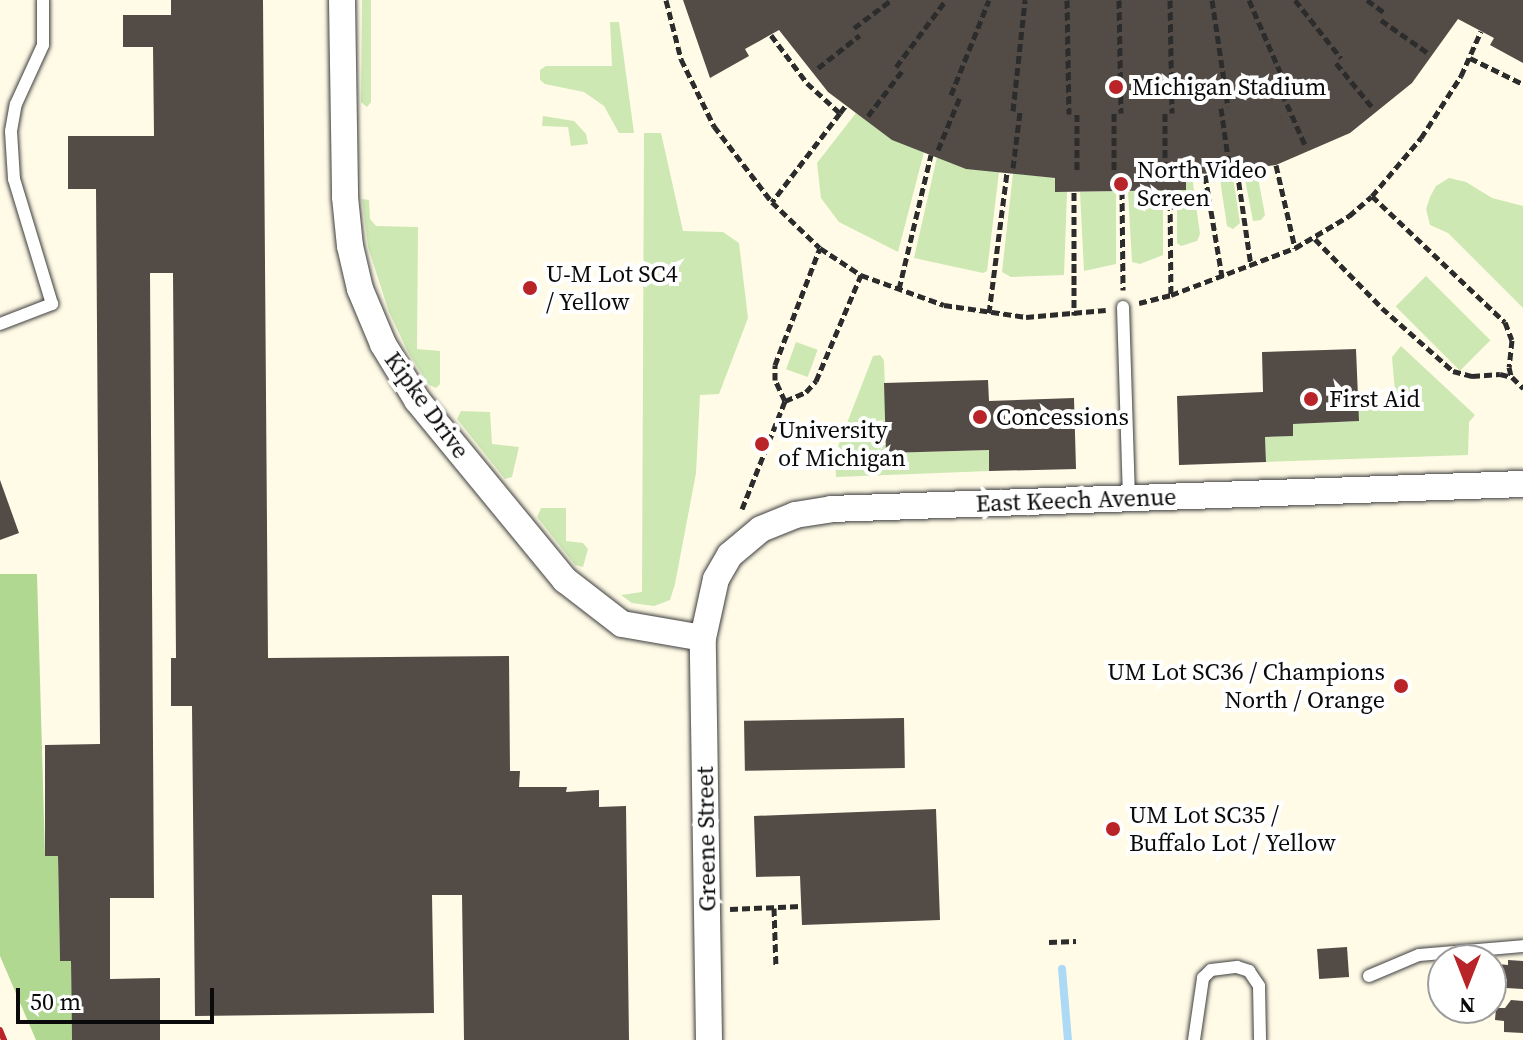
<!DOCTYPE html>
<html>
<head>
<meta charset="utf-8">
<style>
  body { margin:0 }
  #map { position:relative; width:1523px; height:1040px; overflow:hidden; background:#fffbe7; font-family:"Source Serif 4",serif }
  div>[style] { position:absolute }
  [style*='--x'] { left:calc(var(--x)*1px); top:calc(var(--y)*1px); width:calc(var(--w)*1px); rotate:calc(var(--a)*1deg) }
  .green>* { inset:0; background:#cde8b2; transform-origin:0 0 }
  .forest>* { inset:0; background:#b0d891 }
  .stream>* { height:8px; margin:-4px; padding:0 4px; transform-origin:4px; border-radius:4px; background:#acd9f5 }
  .building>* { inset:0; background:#524b46; transform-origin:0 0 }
  .path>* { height:5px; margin-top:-2.5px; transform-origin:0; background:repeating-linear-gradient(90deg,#2c2c2c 0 8px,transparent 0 12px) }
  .roads { filter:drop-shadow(0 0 2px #3d3d3d) drop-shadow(0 0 2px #3d3d3d) }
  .lane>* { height:12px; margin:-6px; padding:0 6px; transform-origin:6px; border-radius:6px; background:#fff }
  .street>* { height:26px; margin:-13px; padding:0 13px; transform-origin:13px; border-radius:13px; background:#fff }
  .rail>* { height:6px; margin:-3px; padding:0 3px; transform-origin:3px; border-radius:3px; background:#b82428 }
  .dots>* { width:22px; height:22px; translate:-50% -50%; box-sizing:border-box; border:4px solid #fff; border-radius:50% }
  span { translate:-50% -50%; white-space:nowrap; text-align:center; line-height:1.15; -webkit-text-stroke:8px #fff; paint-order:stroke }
  .poi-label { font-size:24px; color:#0a0a0a }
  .left { translate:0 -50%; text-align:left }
  .right { translate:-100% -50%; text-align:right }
  .street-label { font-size:24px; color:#0a0a0a }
  .north { position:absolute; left:1427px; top:944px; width:80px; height:80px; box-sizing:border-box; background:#fff; border:2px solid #9d9d9d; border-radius:50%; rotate:180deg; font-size:22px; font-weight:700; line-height:32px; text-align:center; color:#0a0a0a }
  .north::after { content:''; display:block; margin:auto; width:28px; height:36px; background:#b82428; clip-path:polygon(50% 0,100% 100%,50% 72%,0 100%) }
  .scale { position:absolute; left:16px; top:988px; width:198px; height:36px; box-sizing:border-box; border:4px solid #0a0a0a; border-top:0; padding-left:10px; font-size:24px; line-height:28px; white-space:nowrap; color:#0a0a0a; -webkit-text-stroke:6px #fff; paint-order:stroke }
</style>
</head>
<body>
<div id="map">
  <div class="green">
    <div style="clip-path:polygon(362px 0,371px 0,371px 102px,367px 107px,361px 102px)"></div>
    <div style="clip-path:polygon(610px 22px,619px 22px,634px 133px,619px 133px,604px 106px,584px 92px,545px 84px,540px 80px,540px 70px,546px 66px,612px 66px)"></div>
    <div style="clip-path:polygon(856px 113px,924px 152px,898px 252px,839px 222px,821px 198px,817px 163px)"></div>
    <div style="clip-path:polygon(543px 116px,574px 121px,586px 134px,588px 144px,571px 146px,568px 127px,542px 126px)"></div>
    <div style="clip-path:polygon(644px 133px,661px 133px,683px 231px,723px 232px,739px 243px,748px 318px,719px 394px,700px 395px,696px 473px,675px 584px,670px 600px,654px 606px,632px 603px,621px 595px,642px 592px)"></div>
    <div style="clip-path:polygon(937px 157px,999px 172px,987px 271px,983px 273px,914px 258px)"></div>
    <div style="clip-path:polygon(1256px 167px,1265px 215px,1261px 220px,1253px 221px,1243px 169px)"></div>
    <div style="clip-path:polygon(1232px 171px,1240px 223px,1233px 229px,1227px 226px,1219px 173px)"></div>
    <div style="clip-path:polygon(1013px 173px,1055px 178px,1055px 192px,1067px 192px,1064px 275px,1011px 277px,1002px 272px)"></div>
    <div style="clip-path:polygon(1186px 176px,1192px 176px,1200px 234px,1197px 241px,1181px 246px,1177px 243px,1177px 190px,1186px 190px)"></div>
    <div style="clip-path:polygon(1449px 178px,1466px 182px,1492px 198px,1523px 206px,1523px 308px,1448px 233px,1430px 225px,1426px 209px,1430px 197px,1436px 186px)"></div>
    <div style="clip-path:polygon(1163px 190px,1163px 255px,1140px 264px,1132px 262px,1128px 191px)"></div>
    <div style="clip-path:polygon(1116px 191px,1116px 264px,1084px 271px,1080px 192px)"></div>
    <div style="clip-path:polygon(362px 199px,369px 200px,370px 219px,376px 226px,418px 227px,417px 349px,440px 351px,440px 384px,436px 388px,429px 385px,408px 352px,389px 312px,368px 247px)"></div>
    <div style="left:1426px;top:276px;width:91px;height:43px;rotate:45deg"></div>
    <div style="left:796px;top:342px;width:23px;height:29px;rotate:20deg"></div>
    <div style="clip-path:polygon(1401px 346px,1475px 415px,1469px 422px,1468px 455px,1266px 462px,1265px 437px,1293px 436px,1293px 424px,1358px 421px,1358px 405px,1396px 403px,1392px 357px)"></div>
    <div style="clip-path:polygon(880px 355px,884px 360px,887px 453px,989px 450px,989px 471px,836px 477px,835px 454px,873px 356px)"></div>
    <div style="clip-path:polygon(461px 411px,490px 412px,492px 444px,519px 447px,512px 477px,505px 479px,457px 419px)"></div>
    <div style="clip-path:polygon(541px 508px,566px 508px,566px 541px,583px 543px,588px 549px,583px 567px,575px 565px,537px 517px)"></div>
  </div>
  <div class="forest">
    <div style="clip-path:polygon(0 574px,37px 574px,45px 856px,58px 856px,60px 960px,71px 961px,72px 1040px,36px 1040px,0 956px)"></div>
  </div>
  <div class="stream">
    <div style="--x:1062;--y:969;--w:71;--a:85.2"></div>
  </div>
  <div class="building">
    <div style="clip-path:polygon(171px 0,263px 0,268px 658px,509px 656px,510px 771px,520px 771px,519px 787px,567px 787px,566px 792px,599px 790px,599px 807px,626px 806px,629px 1040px,464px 1040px,462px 895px,432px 895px,434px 1013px,195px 1016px,192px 706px,171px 706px,171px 658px,176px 658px,173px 273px,150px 273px,154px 898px,110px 898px,110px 979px,160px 978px,160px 1040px,72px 1040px,71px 961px,60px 961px,58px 856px,45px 856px,45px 745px,100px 744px,96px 189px,68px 189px,68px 136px,154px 136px,153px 47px,123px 47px,123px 15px,171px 15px)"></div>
    <div style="clip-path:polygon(683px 0,1523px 0,1523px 63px,1490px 45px,1494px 38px,1458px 19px,1412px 83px,1350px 133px,1276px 165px,1186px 176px,1186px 190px,1055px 192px,1055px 178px,966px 169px,892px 140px,828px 92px,779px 30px,745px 49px,749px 56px,710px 78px)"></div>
    <div style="clip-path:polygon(1356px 349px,1359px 421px,1293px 424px,1293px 436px,1265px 437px,1266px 462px,1179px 465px,1177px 396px,1263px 392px,1262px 352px)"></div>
    <div style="clip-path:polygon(988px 380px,989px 401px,1074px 398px,1076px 469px,989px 471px,989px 450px,886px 453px,884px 383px)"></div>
    <div style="clip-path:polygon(0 480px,19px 533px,0 540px)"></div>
    <div style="left:904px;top:718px;width:50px;height:160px;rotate:89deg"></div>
    <div style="clip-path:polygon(936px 809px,940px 920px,802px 925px,800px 876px,756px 877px,754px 816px)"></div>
    <div style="left:1347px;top:947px;width:30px;height:30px;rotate:86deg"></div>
    <div style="clip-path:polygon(1508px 960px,1523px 961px,1523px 989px,1506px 988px,1507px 979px,1497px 978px,1497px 964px,1508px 965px)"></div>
    <div style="clip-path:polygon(1511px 1000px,1523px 1001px,1523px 1033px,1504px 1032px,1504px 1021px,1495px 1020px,1496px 1008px,1505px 1008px)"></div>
  </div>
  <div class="path">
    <div style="--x:666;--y:0;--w:61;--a:75.7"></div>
    <div style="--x:681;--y:59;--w:75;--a:63.8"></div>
    <div style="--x:714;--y:126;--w:96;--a:52.7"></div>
    <div style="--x:772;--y:202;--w:66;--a:43.8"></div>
    <div style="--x:820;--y:248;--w:49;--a:33.4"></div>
    <div style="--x:861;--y:275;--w:88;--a:19.9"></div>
    <div style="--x:944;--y:305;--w:83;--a:8.3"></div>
    <div style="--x:1026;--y:317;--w:80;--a:-5"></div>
    <div style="--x:1067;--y:0;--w:114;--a:89"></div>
    <div style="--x:1119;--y:0;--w:113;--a:89"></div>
    <div style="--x:1170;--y:0;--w:113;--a:89"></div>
    <div style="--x:1212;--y:0;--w:108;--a:81.5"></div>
    <div style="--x:1249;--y:0;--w:98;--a:66.6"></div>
    <div style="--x:1295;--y:0;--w:74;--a:51.6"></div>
    <div style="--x:1367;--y:0;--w:22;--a:36"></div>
    <div style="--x:1381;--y:20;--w:57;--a:35.1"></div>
    <div style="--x:854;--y:28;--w:45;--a:-36.9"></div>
    <div style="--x:771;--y:35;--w:60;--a:53.1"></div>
    <div style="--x:807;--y:83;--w:45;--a:42.3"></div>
    <div style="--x:840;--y:113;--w:112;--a:127.4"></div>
    <div style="--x:1470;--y:58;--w:59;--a:26.1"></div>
    <div style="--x:1336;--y:63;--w:57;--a:50.7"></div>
    <div style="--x:896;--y:67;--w:84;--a:-53.3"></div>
    <div style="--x:818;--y:68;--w:53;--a:-38.2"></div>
    <div style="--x:1282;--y:93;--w:57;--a:66.1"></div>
    <div style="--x:951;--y:95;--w:102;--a:-68.2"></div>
    <div style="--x:1221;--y:108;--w:58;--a:82"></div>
    <div style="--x:1013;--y:111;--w:112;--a:-83.8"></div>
    <div style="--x:840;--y:113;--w:10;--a:-53"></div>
    <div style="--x:1114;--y:113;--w:59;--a:90"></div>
    <div style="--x:1165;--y:113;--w:58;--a:90"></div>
    <div style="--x:1077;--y:114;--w:58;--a:90"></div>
    <div style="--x:868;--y:116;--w:56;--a:-52.9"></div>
    <div style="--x:938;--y:150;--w:57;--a:-67.5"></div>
    <div style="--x:1276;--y:165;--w:85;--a:77.1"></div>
    <div style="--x:1013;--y:168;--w:56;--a:-82.9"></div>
    <div style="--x:1237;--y:170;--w:97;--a:81.7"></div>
    <div style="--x:1205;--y:175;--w:103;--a:80.5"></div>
    <div style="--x:1170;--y:190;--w:105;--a:89.5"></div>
    <div style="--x:1122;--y:191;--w:99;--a:89.4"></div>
    <div style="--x:1074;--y:192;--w:123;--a:90"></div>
    <div style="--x:1372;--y:196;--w:183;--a:43.5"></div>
    <div style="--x:1505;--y:322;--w:19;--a:69"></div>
    <div style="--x:1512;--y:340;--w:27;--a:96"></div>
    <div style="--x:1509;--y:367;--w:9;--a:77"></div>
    <div style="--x:1315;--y:239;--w:96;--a:45.8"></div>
    <div style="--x:1382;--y:308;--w:95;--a:41.6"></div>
    <div style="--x:1453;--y:371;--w:20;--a:15"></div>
    <div style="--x:1472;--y:376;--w:28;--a:-4"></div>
    <div style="--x:1500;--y:374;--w:12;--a:14"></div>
    <div style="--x:1512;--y:377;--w:16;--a:45"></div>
    <div style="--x:899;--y:289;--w:138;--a:-76.6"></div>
    <div style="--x:1139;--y:303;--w:33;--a:-14"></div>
    <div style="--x:1171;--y:295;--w:133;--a:-20.8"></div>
    <div style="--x:1295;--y:248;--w:63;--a:-30.7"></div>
    <div style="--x:1349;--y:216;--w:30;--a:-41"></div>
    <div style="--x:1372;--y:196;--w:76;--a:-49.8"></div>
    <div style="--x:1421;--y:138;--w:74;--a:-57.2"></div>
    <div style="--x:1461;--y:76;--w:49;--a:-66"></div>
    <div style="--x:989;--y:313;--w:141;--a:-82.7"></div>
    <div style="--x:785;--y:401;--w:23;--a:-115"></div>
    <div style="--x:775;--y:380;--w:15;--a:-90"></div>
    <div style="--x:775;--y:365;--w:125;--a:-69"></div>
    <div style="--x:742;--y:509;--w:116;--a:-68.3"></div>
    <div style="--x:785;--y:401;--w:23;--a:-23"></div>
    <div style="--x:806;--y:392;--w:15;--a:-48"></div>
    <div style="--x:816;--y:381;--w:115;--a:-67"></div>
    <div style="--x:774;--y:908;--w:59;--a:88.1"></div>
    <div style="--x:730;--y:909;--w:71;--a:-2.4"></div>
    <div style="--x:1049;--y:942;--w:27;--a:-2"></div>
  </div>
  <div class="roads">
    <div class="lane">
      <div style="--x:1123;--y:307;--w:190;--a:88.2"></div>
      <div style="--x:0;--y:324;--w:56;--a:-21"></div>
      <div style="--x:52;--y:304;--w:131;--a:-106.9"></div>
      <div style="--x:14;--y:179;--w:48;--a:-93.6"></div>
      <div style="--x:11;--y:131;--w:27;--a:-80"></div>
      <div style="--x:16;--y:104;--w:65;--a:-65.4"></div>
      <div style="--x:43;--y:45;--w:45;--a:-90"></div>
      <div style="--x:1369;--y:976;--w:54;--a:-22.8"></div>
      <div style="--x:1419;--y:955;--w:104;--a:-4.9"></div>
      <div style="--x:1194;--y:1040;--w:63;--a:-81.7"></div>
      <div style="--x:1203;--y:978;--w:11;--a:-45"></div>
      <div style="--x:1211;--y:970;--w:26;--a:-7"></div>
      <div style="--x:1237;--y:967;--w:13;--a:18"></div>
      <div style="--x:1249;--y:971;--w:18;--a:56"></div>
      <div style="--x:1259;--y:986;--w:54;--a:88.9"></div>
    </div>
    <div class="street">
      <div style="--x:342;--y:0;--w:197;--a:89.1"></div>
      <div style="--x:345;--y:197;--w:49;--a:84.2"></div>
      <div style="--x:350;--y:246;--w:44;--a:76.9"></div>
      <div style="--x:360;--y:289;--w:60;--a:67.3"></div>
      <div style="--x:383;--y:344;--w:66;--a:58.7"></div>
      <div style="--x:417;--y:400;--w:233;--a:50.6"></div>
      <div style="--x:565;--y:580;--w:72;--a:37.7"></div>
      <div style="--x:622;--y:624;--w:82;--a:9.8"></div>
      <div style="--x:709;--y:1040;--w:402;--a:-90.9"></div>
      <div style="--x:703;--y:638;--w:60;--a:-77.6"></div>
      <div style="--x:716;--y:579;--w:28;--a:-60"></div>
      <div style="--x:730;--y:555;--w:40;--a:-40"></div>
      <div style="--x:761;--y:529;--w:37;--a:-22"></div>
      <div style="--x:795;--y:515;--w:36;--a:-9"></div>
      <div style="--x:831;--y:509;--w:692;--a:-2.07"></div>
    </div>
  </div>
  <div class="rail">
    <div style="--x:0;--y:1030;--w:11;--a:68"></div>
  </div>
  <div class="dots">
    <div style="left:1116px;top:87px;background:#b82428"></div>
    <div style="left:1121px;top:184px;background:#b82428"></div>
    <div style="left:530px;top:288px;background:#b82428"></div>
    <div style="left:1311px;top:399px;background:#b82428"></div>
    <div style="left:980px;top:417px;background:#b82428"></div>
    <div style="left:762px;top:444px;background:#b82428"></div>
    <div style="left:1401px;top:686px;background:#b82428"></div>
    <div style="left:1113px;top:829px;background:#b82428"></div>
  </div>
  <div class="poi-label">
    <span class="left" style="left:1132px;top:87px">Michigan Stadium</span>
    <span class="left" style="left:1137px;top:184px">North Video<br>Screen</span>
    <span class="left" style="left:546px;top:288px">U-M Lot SC4<br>/ Yellow</span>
    <span class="left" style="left:1329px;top:399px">First Aid</span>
    <span class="left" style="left:996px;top:417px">Concessions</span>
    <span class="left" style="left:778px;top:444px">University<br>of Michigan</span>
    <span class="right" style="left:1385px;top:686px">UM Lot SC36 / Champions<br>North / Orange</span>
    <span class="left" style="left:1129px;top:829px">UM Lot SC35 /<br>Buffalo Lot / Yellow</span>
  </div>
  <div class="street-label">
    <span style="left:427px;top:405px;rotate:54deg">Kipke Drive</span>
    <span style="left:1076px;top:500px;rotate:-2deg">East Keech Avenue</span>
    <span style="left:706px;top:839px;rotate:-91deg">Greene Street</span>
  </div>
  <div class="north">N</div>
  <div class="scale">50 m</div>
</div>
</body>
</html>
